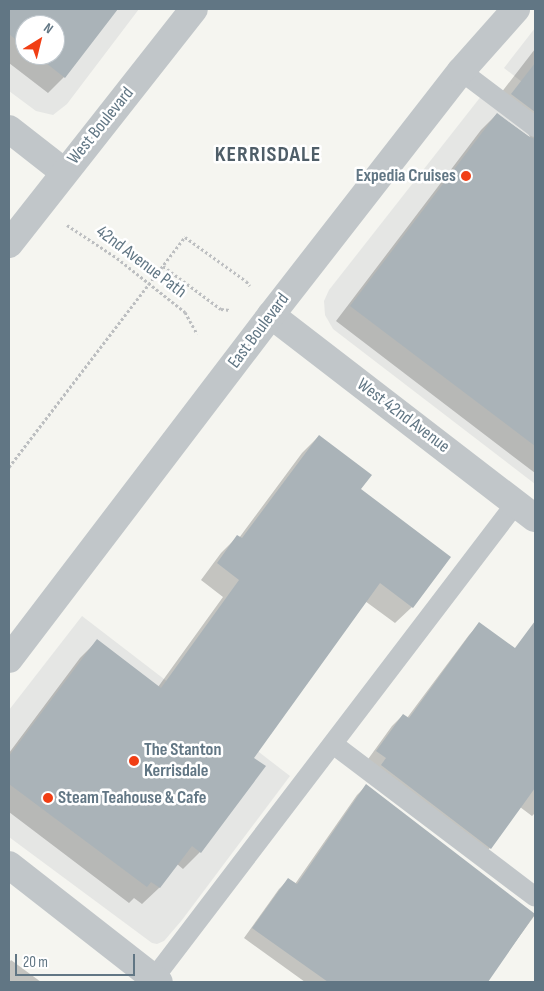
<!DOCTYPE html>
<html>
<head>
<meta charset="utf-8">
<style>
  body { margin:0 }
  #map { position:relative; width:544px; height:991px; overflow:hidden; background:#f5f5f0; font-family:"Sofia Sans Condensed",sans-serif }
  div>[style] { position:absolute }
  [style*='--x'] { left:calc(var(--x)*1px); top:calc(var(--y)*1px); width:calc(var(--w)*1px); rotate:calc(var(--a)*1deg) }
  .built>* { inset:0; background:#e5e6e4 }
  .shadow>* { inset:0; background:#0003 }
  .building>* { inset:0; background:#aab3b8 }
  .path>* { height:3px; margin-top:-1.5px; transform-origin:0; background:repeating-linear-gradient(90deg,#bdbfc1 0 2.5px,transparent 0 5px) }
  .service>* { height:20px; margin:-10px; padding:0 10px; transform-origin:10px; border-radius:10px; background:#c1c6c9 }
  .minor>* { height:28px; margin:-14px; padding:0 14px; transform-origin:14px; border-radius:14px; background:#c1c6c9 }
  .tertiary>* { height:28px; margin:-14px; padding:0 14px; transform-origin:14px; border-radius:14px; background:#c1c6c9 }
  .dots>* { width:14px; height:14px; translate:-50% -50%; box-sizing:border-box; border:2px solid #fff; border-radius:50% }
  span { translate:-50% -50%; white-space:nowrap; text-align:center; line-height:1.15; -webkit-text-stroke:5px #fff; paint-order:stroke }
  .street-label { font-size:18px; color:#617684 }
  .poi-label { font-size:18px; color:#617684; font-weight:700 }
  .right { translate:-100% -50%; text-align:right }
  .left { translate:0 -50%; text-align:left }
  .district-label { font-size:22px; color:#4f5e68; font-weight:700; letter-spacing:1px }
  .frame { position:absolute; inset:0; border:10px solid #617684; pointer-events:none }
  .north { position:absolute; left:15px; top:15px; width:50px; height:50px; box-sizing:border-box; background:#fff; border:1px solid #c0c8ce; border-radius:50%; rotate:36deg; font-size:14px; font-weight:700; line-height:20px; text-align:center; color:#617684 }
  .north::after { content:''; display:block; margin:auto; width:18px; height:22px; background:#f13e14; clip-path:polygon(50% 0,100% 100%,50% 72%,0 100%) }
  .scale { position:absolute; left:15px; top:954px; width:120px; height:22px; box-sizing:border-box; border:2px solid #617684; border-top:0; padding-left:6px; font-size:15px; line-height:18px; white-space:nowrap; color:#617684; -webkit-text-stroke:4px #fff; paint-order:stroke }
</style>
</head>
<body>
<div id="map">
  <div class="built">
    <div style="clip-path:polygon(evenodd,9px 9px,139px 9px,67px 104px,53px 115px,36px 111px,9px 91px,9px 9px,25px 25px,55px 25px,55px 55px,25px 55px,25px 25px)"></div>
    <div style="clip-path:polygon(535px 28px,535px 92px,504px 68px)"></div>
    <div style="clip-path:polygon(482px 95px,535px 135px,535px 484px,333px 329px,325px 315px,324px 301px,329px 290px)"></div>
    <div style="clip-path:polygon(82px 616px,290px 776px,182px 920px,164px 941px,157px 944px,152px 943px,9px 837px,9px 710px)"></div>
  </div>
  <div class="shadow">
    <div style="clip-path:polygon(evenodd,9px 9px,117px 9px,64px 77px,48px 93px,9px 63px,9px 9px,25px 25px,55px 25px,55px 55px,25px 55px,25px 25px)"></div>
    <div style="clip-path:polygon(535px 49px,535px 473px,336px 321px,481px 130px,497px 114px,531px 138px,501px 93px)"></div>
    <div style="clip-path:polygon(319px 436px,359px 490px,412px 607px,395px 623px,365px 601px,252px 758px,264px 767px,200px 852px,183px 869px,177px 864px,159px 888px,142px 904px,134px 898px,129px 903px,9px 812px,9px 753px,80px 658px,97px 641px,158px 687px,223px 597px,201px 580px,221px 553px,238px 536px,239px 538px,302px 453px)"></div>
    <div style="clip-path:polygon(480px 624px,515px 649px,518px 646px,535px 658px,535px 813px,532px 816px,520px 807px,490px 848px,479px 859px,366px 762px,392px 726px,403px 715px,407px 718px,469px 635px)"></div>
    <div style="clip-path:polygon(366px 786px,535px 915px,486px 982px,305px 982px,244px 938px,279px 889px,289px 879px,295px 884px,357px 795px)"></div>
    <div style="clip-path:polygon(11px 960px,41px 982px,9px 982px,9px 963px)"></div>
  </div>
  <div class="building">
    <div style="clip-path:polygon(9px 9px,118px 9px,65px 78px,36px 55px,55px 55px,55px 25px,25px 25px,25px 47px,9px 34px)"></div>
    <div style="clip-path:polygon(535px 63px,535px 112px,511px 94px)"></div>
    <div style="clip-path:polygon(497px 113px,528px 136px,535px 139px,535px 446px,350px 306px)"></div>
    <div style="clip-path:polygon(319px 435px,372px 475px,361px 489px,451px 557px,413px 608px,380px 583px,254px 758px,266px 766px,201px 853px,192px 846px,160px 888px,151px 882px,147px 887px,9px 784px,9px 756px,97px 639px,161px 688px,239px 580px,217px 563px,237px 535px,242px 538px)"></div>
    <div style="clip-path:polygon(535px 621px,535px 788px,491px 849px,381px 765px,386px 758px,376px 751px,403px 714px,409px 718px,479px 622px,515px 648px)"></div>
    <div style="clip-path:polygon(366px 784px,535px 914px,488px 982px,328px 982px,252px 928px,288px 878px,297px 884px)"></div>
  </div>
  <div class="path">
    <div style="--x:67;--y:225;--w:60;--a:33.4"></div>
    <div style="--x:117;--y:258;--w:87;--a:38.5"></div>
    <div style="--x:185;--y:312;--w:25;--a:61"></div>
    <div style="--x:163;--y:266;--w:72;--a:36.6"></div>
    <div style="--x:221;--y:309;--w:9;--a:6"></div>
    <div style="--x:9;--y:467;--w:290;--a:-52.6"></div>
    <div style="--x:185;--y:237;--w:75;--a:35.8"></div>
    <div style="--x:246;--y:281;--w:6;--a:51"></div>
  </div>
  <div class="service">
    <div style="--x:461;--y:71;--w:93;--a:37.1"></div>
    <div style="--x:333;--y:744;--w:253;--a:37.1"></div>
    <div style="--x:151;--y:982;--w:602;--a:-52.69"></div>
  </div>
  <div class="minor">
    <div style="--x:9;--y:129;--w:70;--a:38"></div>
    <div style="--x:271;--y:315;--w:333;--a:37.6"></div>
    <div style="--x:9;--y:659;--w:432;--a:-52.7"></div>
    <div style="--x:271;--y:315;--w:309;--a:-52.1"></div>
    <div style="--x:461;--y:71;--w:83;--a:-48.4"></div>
    <div style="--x:9;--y:865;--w:190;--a:38"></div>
  </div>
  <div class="tertiary">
    <div style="--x:9;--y:244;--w:299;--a:-51.8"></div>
  </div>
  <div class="dots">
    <div style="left:466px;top:176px;background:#f13e14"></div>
    <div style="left:134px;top:761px;background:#f13e14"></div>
    <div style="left:48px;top:798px;background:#f13e14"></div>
  </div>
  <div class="street-label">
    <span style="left:101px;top:126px;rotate:-51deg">West Boulevard</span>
    <span style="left:141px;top:262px;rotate:37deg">42nd Avenue Path</span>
    <span style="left:259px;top:331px;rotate:-53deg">East Boulevard</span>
    <span style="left:403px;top:416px;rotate:37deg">West 42nd Avenue</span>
  </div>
  <div class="poi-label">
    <span class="right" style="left:456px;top:176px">Expedia Cruises</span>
    <span class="left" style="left:144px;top:761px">The Stanton<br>Kerrisdale</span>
    <span class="left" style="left:58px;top:798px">Steam Teahouse &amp; Cafe</span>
  </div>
  <div class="district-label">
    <span style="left:268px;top:155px">KERRISDALE</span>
  </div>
  <div class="frame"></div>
  <div class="north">N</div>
  <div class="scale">20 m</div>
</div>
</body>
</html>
